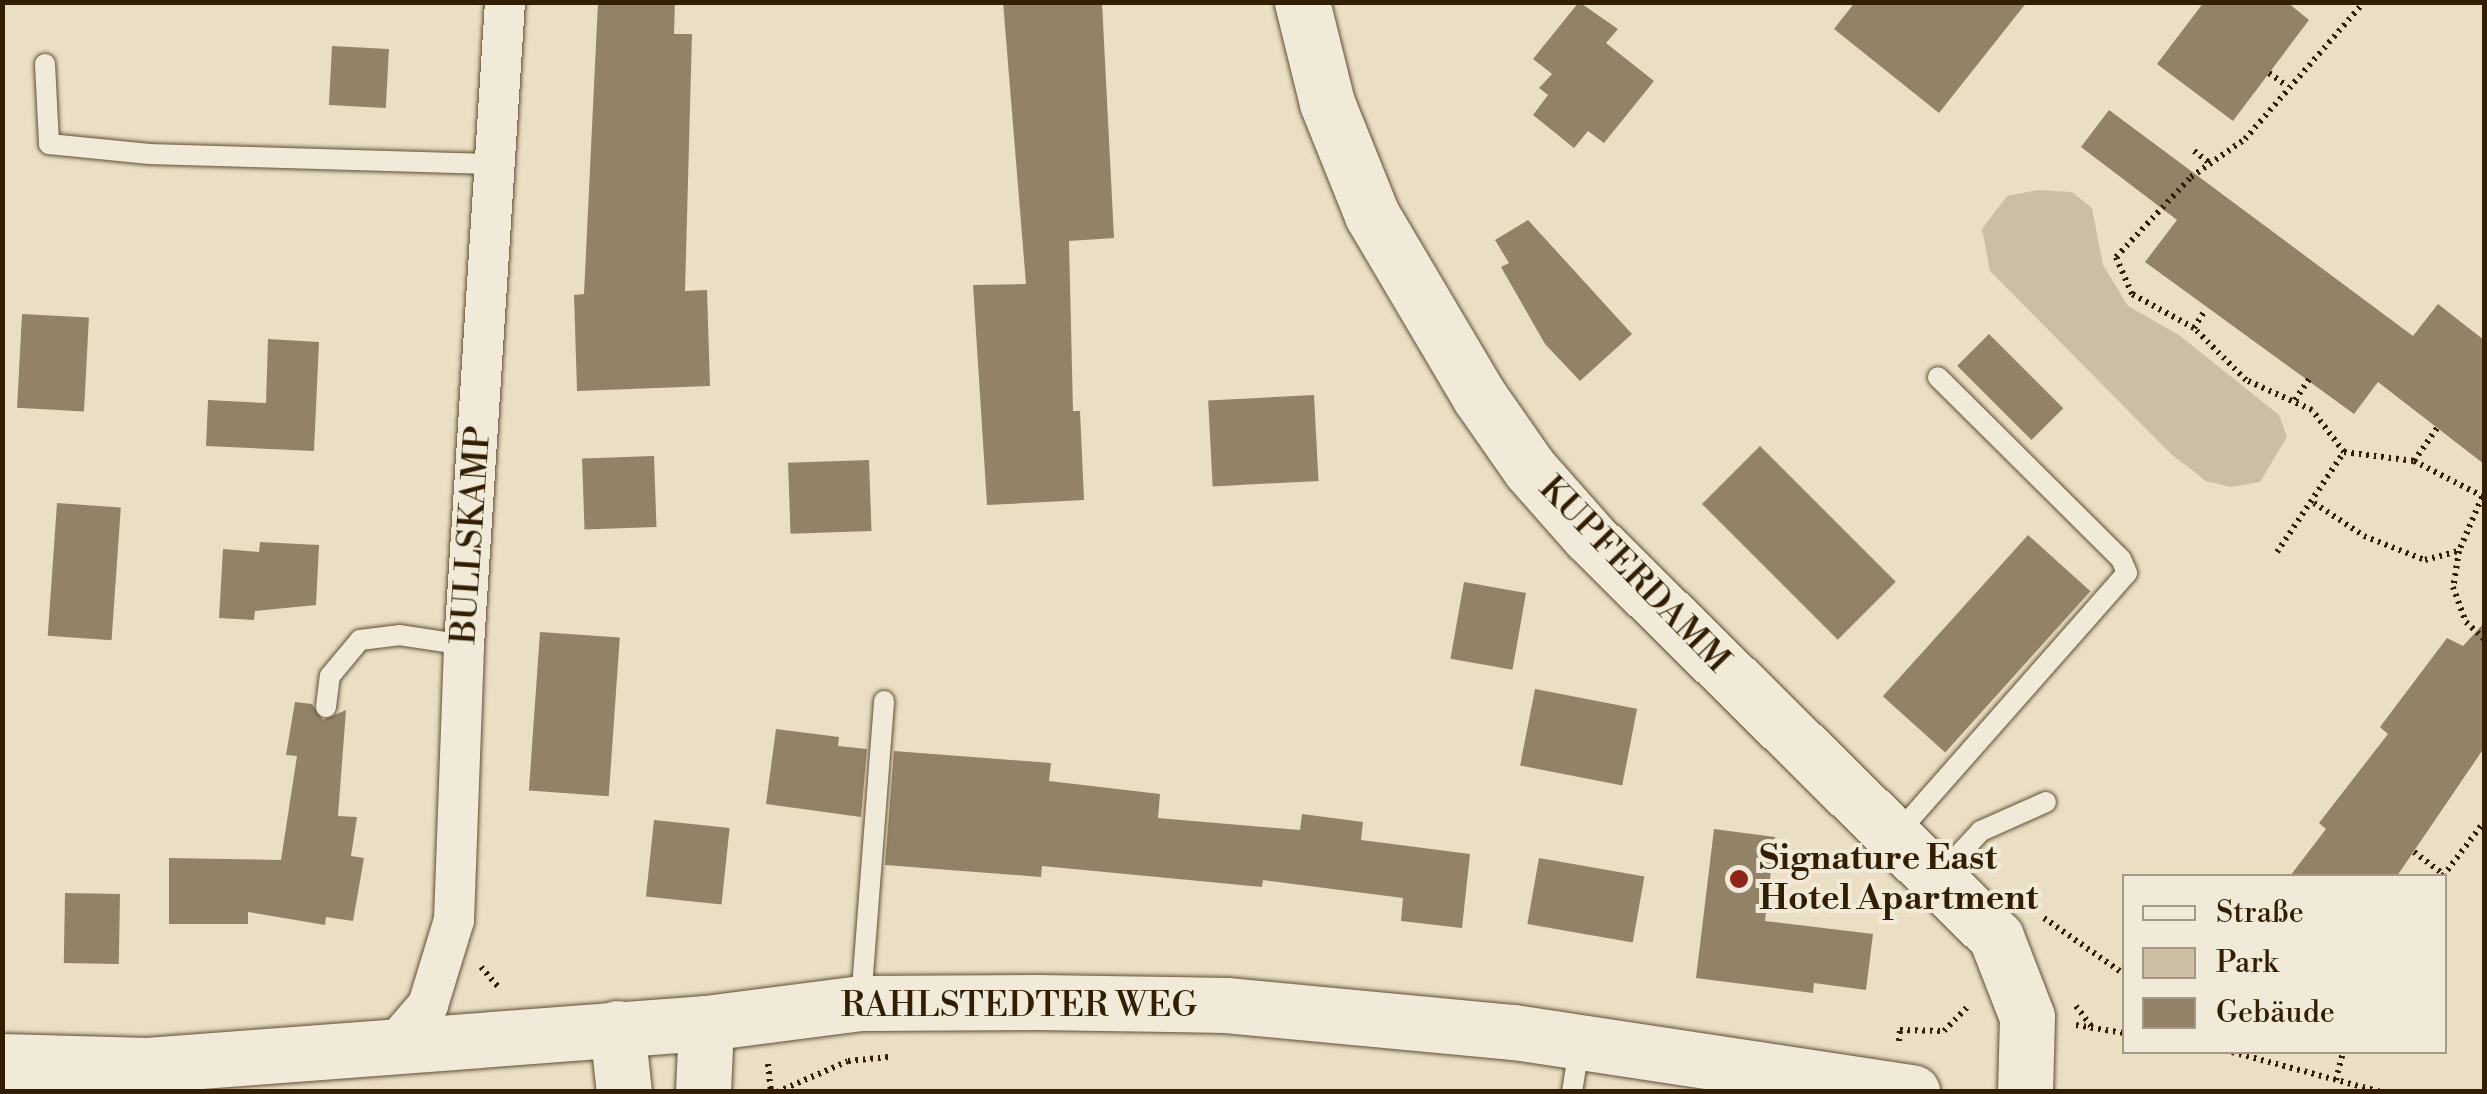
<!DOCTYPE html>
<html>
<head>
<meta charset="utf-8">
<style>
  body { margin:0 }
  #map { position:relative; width:2487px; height:1094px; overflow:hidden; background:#eadfc5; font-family:"Libre Bodoni",serif }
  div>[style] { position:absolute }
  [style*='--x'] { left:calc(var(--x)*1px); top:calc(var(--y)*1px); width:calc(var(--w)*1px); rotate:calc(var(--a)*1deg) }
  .green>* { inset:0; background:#cbbea4 }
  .building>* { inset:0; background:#928368; transform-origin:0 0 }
  .path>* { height:6px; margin-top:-3px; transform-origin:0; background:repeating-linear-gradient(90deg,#321f03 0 2.5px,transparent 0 7.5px) }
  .roads { filter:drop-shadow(0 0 2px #604f34) drop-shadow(0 0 2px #604f34) }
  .lane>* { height:20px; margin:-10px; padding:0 10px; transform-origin:10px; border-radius:10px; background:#f1ead9 }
  .street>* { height:40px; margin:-20px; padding:0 20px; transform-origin:20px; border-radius:20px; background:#f1ead9 }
  .secondary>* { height:55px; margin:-27.5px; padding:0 27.5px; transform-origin:27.5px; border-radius:27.5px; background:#f1ead9 }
  .dots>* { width:28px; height:28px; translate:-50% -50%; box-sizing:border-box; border:5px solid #f1ead9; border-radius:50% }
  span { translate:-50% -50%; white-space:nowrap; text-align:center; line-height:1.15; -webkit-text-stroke:8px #f1ead9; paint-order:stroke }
  .street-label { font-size:35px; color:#321f03 }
  .poi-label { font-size:35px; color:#321f03; font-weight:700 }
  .left { translate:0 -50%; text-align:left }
  .frame { position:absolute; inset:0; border:5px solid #321f03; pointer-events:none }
  .legend { position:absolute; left:2122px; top:874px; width:325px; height:180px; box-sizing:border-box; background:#f1ead9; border:2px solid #a59983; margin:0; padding:12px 18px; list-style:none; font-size:30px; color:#321f03 }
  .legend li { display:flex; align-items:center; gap:20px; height:50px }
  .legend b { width:50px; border:2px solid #a59983 }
</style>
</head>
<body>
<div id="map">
  <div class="green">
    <div style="clip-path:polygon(2038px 190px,2072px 192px,2092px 208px,2103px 265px,2128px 306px,2179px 335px,2279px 415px,2287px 437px,2260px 482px,2231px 487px,2206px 481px,2171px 454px,1990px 271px,1982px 229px,2007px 196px)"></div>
  </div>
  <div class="building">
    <div style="clip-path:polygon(598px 2px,675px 2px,674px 34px,692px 34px,685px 291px,707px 290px,710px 386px,577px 391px,574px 295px,584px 294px)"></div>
    <div style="clip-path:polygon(1003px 2px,1102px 2px,1114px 238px,1069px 241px,1073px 411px,1080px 411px,1084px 500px,987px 505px,973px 285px,1026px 284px)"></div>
    <div style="clip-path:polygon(1579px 2px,1618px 29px,1606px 43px,1654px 81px,1604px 143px,1588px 131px,1574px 148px,1533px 115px,1548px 95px,1539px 88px,1552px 74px,1533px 59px)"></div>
    <div style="clip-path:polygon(1855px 2px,2027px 2px,1939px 113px,1834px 29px)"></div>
    <div style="clip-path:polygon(2204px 2px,2287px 2px,2309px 20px,2233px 121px,2157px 64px)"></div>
    <div style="left:332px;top:46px;width:57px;height:59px;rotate:3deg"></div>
    <div style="clip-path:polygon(2109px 110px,2413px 336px,2438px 304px,2484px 340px,2484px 464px,2378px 382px,2354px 414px,2145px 262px,2177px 220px,2081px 147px)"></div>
    <div style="clip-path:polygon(1528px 220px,1632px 334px,1580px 381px,1545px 344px,1501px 267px,1509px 263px,1495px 240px)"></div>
    <div style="left:22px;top:314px;width:67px;height:94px;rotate:3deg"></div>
    <div style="left:1989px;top:334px;width:105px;height:45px;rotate:45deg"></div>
    <div style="clip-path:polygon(268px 339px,319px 342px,314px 451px,206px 446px,208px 400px,266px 403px)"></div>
    <div style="left:1314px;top:395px;width:86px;height:106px;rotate:87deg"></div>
    <div style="left:1760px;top:446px;width:192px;height:82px;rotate:45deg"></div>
    <div style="left:654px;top:456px;width:71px;height:72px;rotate:88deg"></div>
    <div style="left:869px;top:460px;width:71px;height:81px;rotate:88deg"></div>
    <div style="left:57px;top:503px;width:64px;height:133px;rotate:4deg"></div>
    <div style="left:2028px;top:535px;width:84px;height:217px;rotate:42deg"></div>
    <div style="clip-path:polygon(260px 542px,319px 545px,316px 605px,255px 611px,254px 620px,219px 618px,223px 549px,259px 552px)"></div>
    <div style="left:1464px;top:582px;width:63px;height:78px;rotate:10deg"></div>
    <div style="clip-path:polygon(2484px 623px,2484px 748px,2397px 876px,2290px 876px,2326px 829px,2319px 823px,2388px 734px,2380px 727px,2447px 638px,2463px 646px)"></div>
    <div style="left:540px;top:632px;width:80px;height:159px;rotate:4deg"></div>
    <div style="left:1535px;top:689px;width:104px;height:78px;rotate:11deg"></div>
    <div style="clip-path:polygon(295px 702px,312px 704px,323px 720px,346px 710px,338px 816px,357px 817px,351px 856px,364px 858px,353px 921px,326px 917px,325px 925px,248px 912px,248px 924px,169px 924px,169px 858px,281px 860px,297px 756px,286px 755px)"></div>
    <div style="clip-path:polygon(776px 729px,839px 737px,838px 746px,867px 749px,861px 817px,766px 804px)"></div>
    <div style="clip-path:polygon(894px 751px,1051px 763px,1049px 781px,1160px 794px,1158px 818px,1300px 830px,1302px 814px,1363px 822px,1361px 840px,1470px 854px,1462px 928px,1401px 921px,1403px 898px,1263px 880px,1262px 887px,1042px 866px,1041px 877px,885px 865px)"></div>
    <div style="left:654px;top:820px;width:76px;height:77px;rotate:6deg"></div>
    <div style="clip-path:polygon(1714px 829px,1775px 837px,1765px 921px,1873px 934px,1866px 990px,1814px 983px,1813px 993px,1696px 978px)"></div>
    <div style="left:1539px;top:858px;width:107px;height:67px;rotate:10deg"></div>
    <div style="left:65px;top:893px;width:55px;height:70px;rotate:1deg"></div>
  </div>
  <div class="path">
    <div style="--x:2269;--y:73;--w:22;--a:36"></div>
    <div style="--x:2194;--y:151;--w:20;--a:37"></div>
    <div style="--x:2194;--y:328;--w:22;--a:-58"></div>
    <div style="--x:2295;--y:400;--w:25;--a:-56"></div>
    <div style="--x:2344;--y:452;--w:53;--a:-127.3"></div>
    <div style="--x:2312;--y:410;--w:72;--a:-155.6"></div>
    <div style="--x:2246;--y:380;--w:74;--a:-135"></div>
    <div style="--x:2194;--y:328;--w:71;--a:-151.3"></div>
    <div style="--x:2132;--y:294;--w:40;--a:-113.4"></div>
    <div style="--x:2116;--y:257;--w:110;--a:-46.8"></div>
    <div style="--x:2191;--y:177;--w:66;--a:-35.1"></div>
    <div style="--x:2245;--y:139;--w:181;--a:-49"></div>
    <div style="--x:2414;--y:461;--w:40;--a:-55.1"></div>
    <div style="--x:2482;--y:497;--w:59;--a:113.1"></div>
    <div style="--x:2459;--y:551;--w:36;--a:99"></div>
    <div style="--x:2453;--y:587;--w:37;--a:70"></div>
    <div style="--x:2466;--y:622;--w:25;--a:43"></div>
    <div style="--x:2314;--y:503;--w:60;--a:33.4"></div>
    <div style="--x:2364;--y:536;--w:66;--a:21.5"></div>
    <div style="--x:2425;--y:560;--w:35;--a:-15"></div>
    <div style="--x:2277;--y:552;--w:120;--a:-56.2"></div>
    <div style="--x:2344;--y:452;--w:71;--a:7.3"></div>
    <div style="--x:2414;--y:461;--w:79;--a:27.2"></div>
    <div style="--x:2414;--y:852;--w:38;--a:37"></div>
    <div style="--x:2443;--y:876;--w:68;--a:-52.8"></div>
    <div style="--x:2044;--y:918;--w:98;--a:35"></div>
    <div style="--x:481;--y:967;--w:28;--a:49"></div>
    <div style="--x:2076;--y:1006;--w:26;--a:53"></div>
    <div style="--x:2076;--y:1025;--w:49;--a:9.5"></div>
    <div style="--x:1899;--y:1041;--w:11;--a:-85"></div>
    <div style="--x:1900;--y:1030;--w:44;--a:1.3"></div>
    <div style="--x:1944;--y:1031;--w:36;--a:-46"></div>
    <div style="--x:2232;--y:1052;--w:154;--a:15"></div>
    <div style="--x:768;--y:1064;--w:28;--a:84"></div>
    <div style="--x:2336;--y:1080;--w:29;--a:-76"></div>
    <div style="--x:777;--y:1092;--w:77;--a:-23.6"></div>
    <div style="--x:848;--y:1061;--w:41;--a:-5.6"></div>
  </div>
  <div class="roads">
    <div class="lane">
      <div style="--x:45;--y:64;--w:80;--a:87.1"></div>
      <div style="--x:49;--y:144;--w:101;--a:5.7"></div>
      <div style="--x:150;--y:154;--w:347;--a:1.7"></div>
      <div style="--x:326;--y:707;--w:31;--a:-83"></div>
      <div style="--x:330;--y:676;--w:47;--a:-50.2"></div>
      <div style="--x:360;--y:640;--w:39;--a:-7"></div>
      <div style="--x:399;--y:635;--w:66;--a:8.7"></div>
      <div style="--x:1896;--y:835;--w:349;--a:-48.6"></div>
      <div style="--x:2127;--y:573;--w:15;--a:-113"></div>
      <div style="--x:2121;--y:559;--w:258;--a:-135.2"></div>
      <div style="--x:1939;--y:876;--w:62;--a:-47"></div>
      <div style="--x:1981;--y:831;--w:71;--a:-24"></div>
      <div style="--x:861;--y:1001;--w:301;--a:-85.6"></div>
      <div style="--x:1572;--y:1092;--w:51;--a:-80.9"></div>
    </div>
    <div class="street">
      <div style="--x:389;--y:1050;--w:60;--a:-49.1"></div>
      <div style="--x:428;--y:1005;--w:89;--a:-73"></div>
      <div style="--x:454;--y:920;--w:275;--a:-87.9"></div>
      <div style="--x:464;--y:645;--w:644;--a:-86.35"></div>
    </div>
    <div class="secondary">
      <div style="--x:1302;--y:2;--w:104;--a:76.1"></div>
      <div style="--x:1327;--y:103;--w:121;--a:68.1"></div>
      <div style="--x:1372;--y:215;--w:210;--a:59.4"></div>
      <div style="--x:1479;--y:396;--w:89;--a:55.1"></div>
      <div style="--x:1530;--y:469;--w:91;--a:48.6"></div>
      <div style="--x:1590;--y:537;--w:570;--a:44.57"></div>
      <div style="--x:1996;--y:937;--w:86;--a:68.8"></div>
      <div style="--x:2027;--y:1017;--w:75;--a:91.5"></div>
      <div style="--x:617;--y:1028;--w:64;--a:83.8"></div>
      <div style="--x:2;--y:1061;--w:145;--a:1.6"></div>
      <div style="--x:147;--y:1065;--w:561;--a:-4.3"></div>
      <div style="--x:706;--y:1023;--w:156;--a:-7.4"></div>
      <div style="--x:861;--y:1003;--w:176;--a:-0.3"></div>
      <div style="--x:1037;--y:1002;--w:189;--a:0.9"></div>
      <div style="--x:1226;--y:1005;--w:289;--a:5.4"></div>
      <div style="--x:1514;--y:1032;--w:403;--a:8.6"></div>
      <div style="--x:703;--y:1092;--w:69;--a:-87.5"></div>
    </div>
  </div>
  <div class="dots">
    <div style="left:1739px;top:879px;background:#8f2418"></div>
  </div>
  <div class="street-label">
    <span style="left:472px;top:535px;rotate:-86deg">BULLSKAMP</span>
    <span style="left:1634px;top:575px;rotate:46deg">KUPFERDAMM</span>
    <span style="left:1019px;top:1006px">RAHLSTEDTER WEG</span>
  </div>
  <div class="poi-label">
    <span class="left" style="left:1759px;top:879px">Signature East<br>Hotel Apartment</span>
  </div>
  <div class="frame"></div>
  <ul class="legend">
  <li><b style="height:12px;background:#f1ead9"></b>Straße</li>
  <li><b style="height:28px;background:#cbbea4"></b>Park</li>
  <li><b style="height:28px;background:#928368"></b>Gebäude</li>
  </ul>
</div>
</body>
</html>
